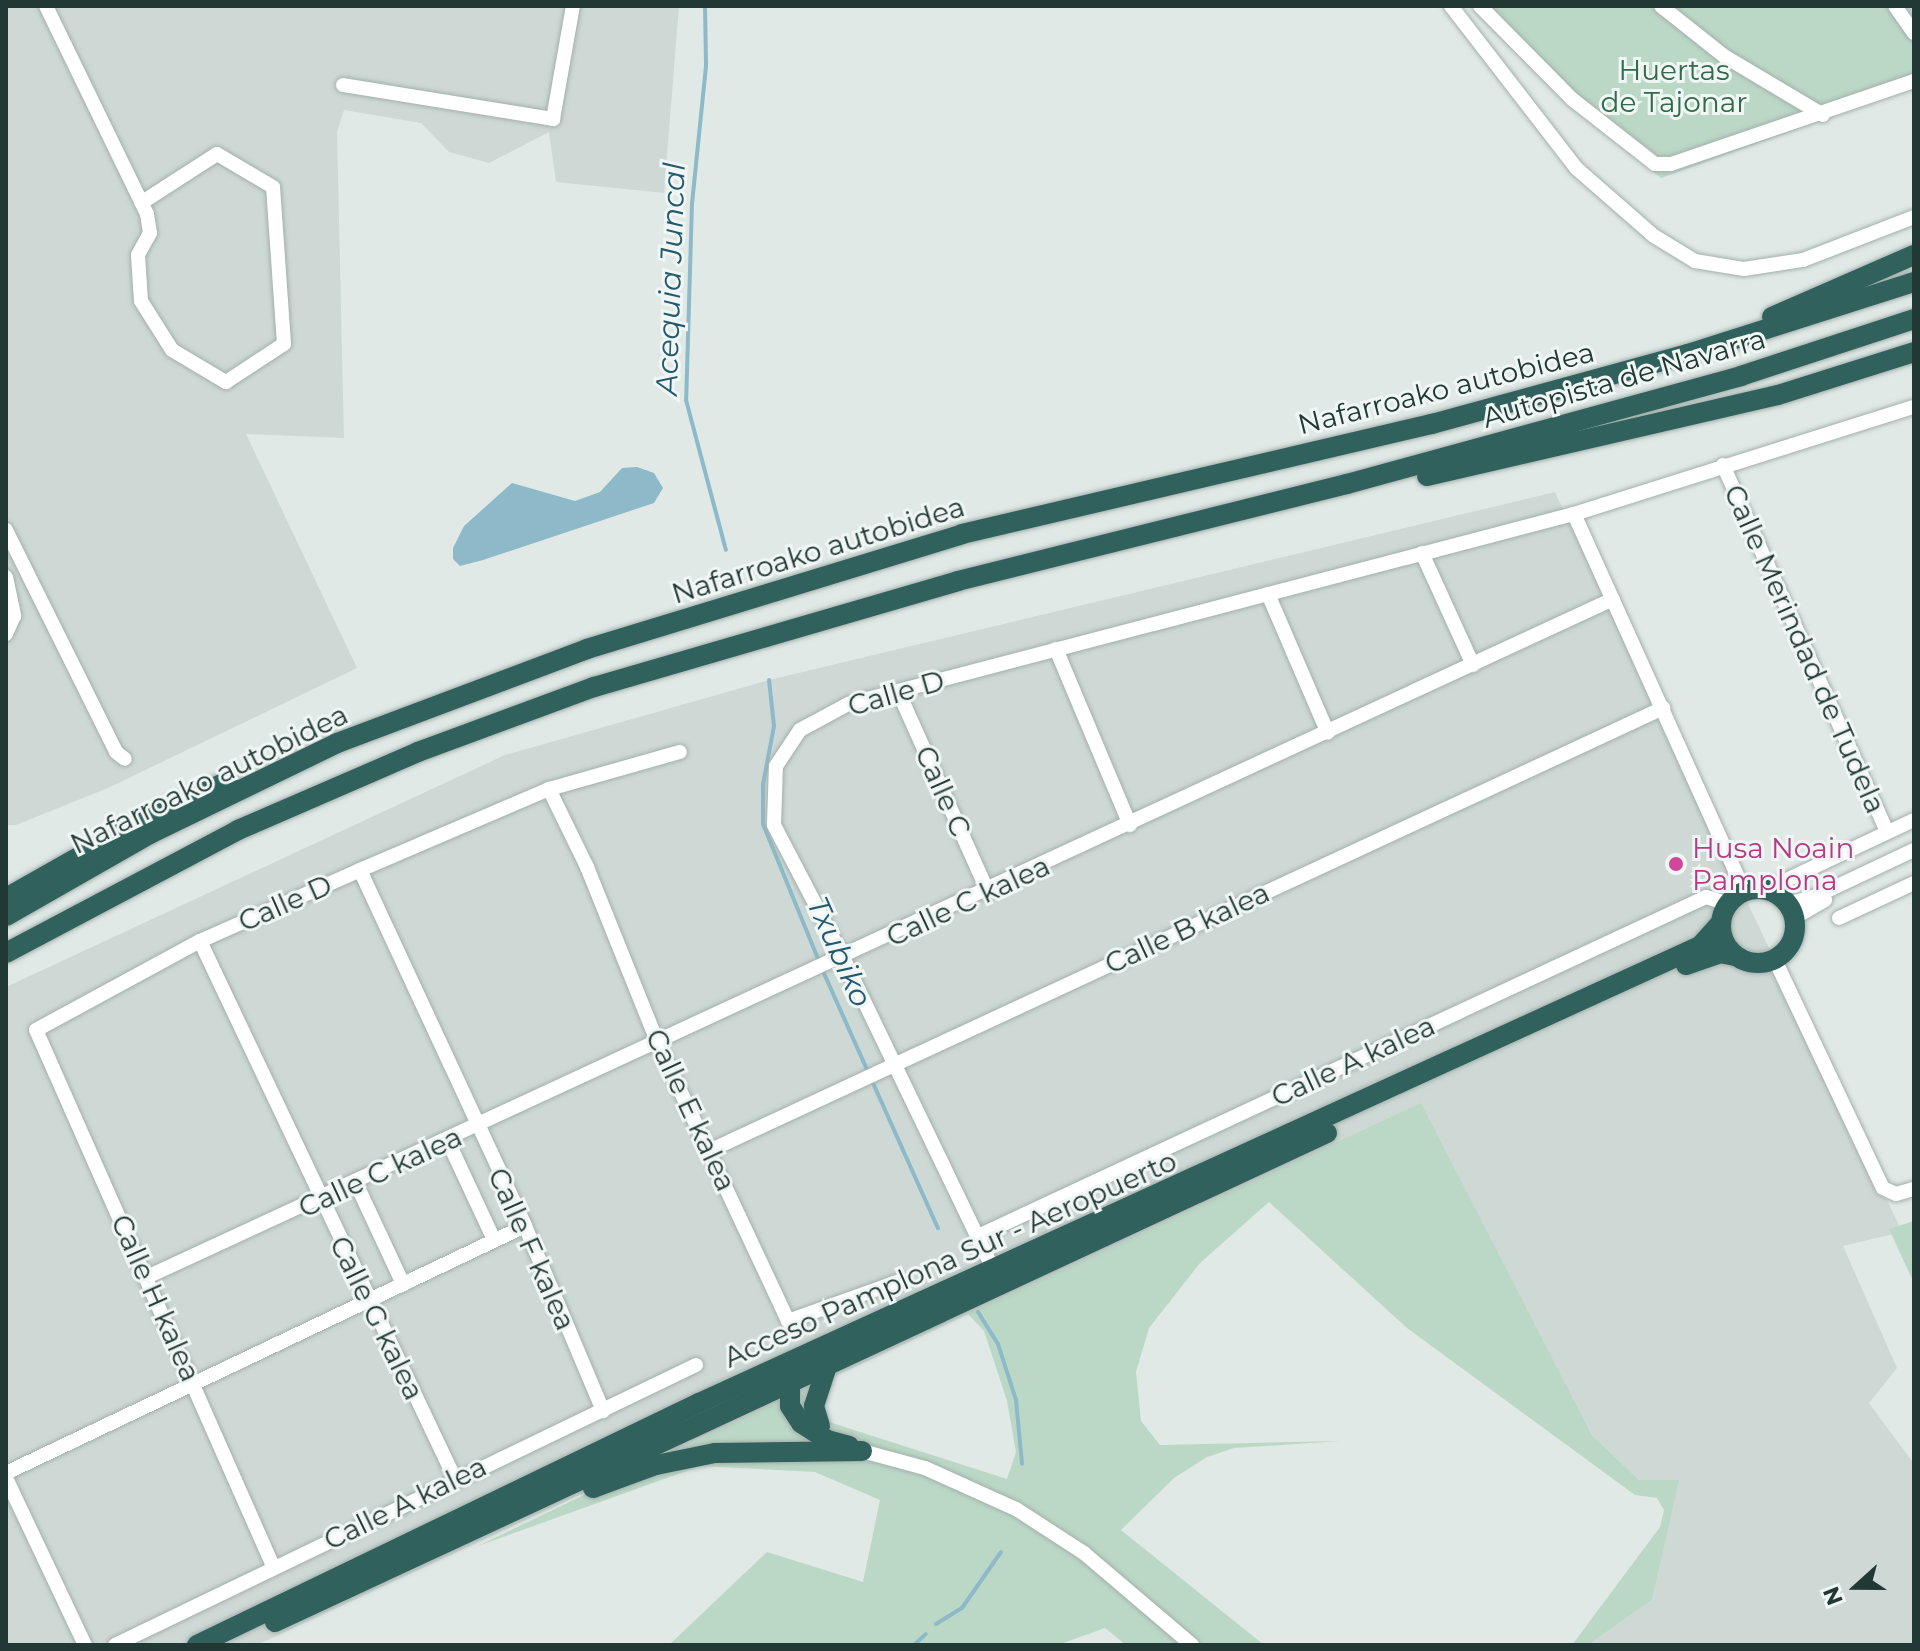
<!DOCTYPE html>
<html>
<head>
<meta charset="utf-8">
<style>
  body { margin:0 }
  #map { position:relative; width:1920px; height:1651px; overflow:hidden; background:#e0e9e6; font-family:Montserrat,sans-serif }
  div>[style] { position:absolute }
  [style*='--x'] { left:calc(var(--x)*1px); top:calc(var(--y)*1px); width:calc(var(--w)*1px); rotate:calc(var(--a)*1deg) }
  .built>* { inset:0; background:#ced9d5 }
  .green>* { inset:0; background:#bbd8c6 }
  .water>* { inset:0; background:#8db9c9 }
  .stream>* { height:4px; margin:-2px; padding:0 2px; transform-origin:2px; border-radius:2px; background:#8db9c9 }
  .roads { filter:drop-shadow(0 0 2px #a3b0ad) drop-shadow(0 0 2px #a3b0ad) }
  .minor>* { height:14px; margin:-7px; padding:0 7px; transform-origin:7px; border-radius:7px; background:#fff }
  .highway>* { height:20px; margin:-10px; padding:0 10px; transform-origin:10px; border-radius:10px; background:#31615c }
  .highway>.ring { margin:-10px; padding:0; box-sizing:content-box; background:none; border:20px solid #31615c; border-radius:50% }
  .dots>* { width:22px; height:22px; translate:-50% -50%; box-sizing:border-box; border:4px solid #f0f6f4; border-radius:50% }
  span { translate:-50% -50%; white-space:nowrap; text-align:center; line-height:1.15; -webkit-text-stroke:6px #f0f6f4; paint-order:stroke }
  .park-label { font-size:28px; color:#316a4d }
  .street-label { font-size:28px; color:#223834 }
  .hotel-label { font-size:28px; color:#b23c85 }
  .left { translate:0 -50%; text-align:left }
  .water-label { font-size:30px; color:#23596d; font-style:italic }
  .frame { position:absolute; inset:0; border:8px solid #223834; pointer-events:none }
  .north { position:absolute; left:1816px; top:1547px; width:80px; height:80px; -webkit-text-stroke:6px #f0f6f4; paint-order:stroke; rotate:249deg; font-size:22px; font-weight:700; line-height:32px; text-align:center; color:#223834 }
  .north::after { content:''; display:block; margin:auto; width:28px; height:36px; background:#223834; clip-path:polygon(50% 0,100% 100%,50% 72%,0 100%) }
</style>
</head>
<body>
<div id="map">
  <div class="built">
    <div style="clip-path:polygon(6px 6px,679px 6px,664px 193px,556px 182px,549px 132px,489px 163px,449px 152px,421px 123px,344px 110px,337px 132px,344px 438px,246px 434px,357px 668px,108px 788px,16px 825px,6px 825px)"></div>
    <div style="clip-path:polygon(1555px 492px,1902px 1232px,1843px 1246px,1897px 1368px,1869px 1403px,1914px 1464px,1914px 1645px,1588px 1645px,1652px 1600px,1678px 1480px,1639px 1480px,1592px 1435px,1421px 1104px,257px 1645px,6px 1645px,6px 987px,505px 755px,769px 680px)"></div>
  </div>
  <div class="green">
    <div style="clip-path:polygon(1473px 6px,1914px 6px,1914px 87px,1661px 178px,1567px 103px)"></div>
    <div style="clip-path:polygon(1421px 1103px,1592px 1435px,1639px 1480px,1679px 1480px,1652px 1600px,1588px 1645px,1572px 1645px,1660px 1527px,1664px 1510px,1657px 1498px,1635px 1495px,1407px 1328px,1269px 1202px,1200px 1263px,1149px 1328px,1136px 1372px,1141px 1421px,1160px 1445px,1341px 1441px,1234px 1448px,1207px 1457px,1174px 1478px,1121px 1530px,1264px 1645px,1126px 1645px,1105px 1628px,1058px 1645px,669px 1645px,767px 1552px,863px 1582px,880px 1500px,815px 1472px,700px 1466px,478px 1546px,831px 1376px,823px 1405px,829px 1422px,1007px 1479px,1016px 1452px,1007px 1401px,984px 1331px,968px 1314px)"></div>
    <div style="clip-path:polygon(1914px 1221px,1914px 1283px,1889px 1229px)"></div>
  </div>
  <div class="water">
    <div style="clip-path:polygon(637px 467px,654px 473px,663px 488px,654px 503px,483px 560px,460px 566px,453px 559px,453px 548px,464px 526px,512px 483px,575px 501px,600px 492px,622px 468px)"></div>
  </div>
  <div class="stream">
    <div style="--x:705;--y:6;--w:60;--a:89"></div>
    <div style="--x:706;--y:66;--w:138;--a:95.8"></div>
    <div style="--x:692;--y:203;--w:197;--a:91.7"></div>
    <div style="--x:686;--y:400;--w:155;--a:75.1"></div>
    <div style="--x:769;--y:680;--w:46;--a:83.8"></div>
    <div style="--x:774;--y:726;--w:60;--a:100.6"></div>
    <div style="--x:763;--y:785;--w:39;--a:90"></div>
    <div style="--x:763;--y:824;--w:148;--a:67.8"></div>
    <div style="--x:822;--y:969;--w:284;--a:65.9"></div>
    <div style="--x:978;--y:1312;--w:38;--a:58"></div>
    <div style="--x:998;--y:1344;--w:59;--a:72.2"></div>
    <div style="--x:1016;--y:1400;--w:64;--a:84.6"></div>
    <div style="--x:936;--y:1624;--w:31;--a:-32"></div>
    <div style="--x:962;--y:1608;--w:68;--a:-55.1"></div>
    <div style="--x:914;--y:1645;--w:16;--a:-43"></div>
  </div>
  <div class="roads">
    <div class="minor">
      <div style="--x:46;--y:6;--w:231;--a:64.1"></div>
      <div style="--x:147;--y:214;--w:19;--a:81"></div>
      <div style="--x:150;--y:233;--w:25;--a:119"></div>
      <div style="--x:138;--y:255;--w:46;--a:86.3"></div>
      <div style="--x:141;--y:301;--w:58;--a:57.7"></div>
      <div style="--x:172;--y:350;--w:63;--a:30.7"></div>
      <div style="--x:226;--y:382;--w:69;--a:-33.2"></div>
      <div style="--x:284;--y:344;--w:157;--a:-94"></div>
      <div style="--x:273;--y:187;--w:65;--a:-149.5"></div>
      <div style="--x:217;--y:154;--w:90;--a:147.2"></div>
      <div style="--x:1451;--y:6;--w:205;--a:52.3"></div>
      <div style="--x:1576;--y:168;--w:103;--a:41.1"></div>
      <div style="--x:1654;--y:236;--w:48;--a:31.4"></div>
      <div style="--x:1695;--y:261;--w:50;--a:9.3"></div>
      <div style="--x:1744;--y:269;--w:60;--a:-8.7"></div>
      <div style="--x:1803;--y:260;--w:119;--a:-21.2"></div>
      <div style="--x:1480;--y:6;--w:131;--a:45.3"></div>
      <div style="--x:1572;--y:99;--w:105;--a:38.1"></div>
      <div style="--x:1655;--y:164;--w:16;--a:0"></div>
      <div style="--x:1671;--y:164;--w:257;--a:-18.9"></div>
      <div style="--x:1661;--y:6;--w:80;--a:38.4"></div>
      <div style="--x:1724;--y:56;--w:115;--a:30.8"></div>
      <div style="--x:1895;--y:6;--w:33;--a:55"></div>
      <div style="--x:343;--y:85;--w:213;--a:9.2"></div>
      <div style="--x:553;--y:119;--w:115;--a:-80"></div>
      <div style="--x:1723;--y:465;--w:402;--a:65.9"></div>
      <div style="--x:1574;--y:514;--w:415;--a:65.7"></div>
      <div style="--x:6;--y:530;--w:248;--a:63.6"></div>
      <div style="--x:116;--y:752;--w:11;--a:38"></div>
      <div style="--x:1422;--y:553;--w:123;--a:65.5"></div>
      <div style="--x:6;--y:577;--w:40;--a:78"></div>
      <div style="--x:14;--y:616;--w:20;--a:114"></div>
      <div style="--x:1268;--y:594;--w:151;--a:66.7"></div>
      <div style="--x:1056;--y:649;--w:191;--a:67.2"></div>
      <div style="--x:898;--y:691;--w:220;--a:65.9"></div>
      <div style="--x:549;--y:789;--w:87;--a:64"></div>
      <div style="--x:587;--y:867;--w:188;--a:68.1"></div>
      <div style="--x:657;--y:1041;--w:309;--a:64.9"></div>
      <div style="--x:788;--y:1321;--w:119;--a:-19.7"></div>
      <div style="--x:360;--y:870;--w:392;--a:65.1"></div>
      <div style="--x:525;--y:1226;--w:201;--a:67.1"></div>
      <div style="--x:1765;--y:890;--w:165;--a:-25.2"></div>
      <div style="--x:1787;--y:904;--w:28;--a:-15"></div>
      <div style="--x:1814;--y:897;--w:110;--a:-25.2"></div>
      <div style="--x:1794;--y:918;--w:36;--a:-30"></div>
      <div style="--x:1839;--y:918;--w:83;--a:-25"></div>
      <div style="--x:200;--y:941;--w:593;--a:64.64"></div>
      <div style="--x:1775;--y:960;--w:252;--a:64.7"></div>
      <div style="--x:1883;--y:1188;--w:14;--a:25"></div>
      <div style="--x:1896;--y:1194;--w:19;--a:-16"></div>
      <div style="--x:447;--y:1139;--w:111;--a:65"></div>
      <div style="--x:711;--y:1150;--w:1050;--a:-24.9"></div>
      <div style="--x:355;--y:1181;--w:114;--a:65"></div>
      <div style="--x:978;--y:1236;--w:803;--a:-24.97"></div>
      <div style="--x:1706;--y:897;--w:24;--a:17"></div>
      <div style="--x:993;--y:1269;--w:344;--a:-115.7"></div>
      <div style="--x:844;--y:959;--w:151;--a:-117.6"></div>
      <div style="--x:774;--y:825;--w:59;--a:-88.1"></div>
      <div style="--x:776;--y:766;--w:43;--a:-56.3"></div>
      <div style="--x:800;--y:730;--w:55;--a:-28.4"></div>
      <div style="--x:848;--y:704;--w:750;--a:-14.67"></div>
      <div style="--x:1574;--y:514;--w:356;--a:-17.5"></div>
      <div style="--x:147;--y:1277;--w:1615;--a:-24.82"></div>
      <div style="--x:862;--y:1451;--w:65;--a:15.1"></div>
      <div style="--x:925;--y:1468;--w:100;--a:24.3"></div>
      <div style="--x:1016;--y:1509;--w:81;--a:32.9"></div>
      <div style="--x:1084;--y:1553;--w:142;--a:40.4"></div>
      <div style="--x:6;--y:1473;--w:575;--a:-25.45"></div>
      <div style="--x:6;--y:1478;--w:185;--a:64.7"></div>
      <div style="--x:273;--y:1566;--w:586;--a:-113.85"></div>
      <div style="--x:36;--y:1030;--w:187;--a:-28.5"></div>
      <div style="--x:200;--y:941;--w:175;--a:-23.9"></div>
      <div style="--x:360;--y:870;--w:206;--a:-23.2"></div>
      <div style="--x:549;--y:789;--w:136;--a:-15.8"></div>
      <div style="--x:115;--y:1645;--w:645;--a:-25.73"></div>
    </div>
    <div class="highway">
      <div style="--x:1772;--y:317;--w:155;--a:-23.6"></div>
      <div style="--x:1427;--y:476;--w:360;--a:-13"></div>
      <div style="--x:1778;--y:395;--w:143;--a:-17.5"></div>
      <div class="ring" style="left:1721px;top:889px;width:54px;height:54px"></div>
      <div style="--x:6;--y:898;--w:169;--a:-29.5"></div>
      <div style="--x:153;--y:815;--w:82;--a:-24.4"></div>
      <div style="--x:6;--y:916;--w:166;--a:-29.7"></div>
      <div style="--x:150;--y:834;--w:208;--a:-25.9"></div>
      <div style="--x:337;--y:743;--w:267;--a:-20.6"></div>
      <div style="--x:587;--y:649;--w:392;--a:-17"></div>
      <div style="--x:962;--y:534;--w:483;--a:-13.2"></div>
      <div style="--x:1432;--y:424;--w:265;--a:-15.3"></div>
      <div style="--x:1688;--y:354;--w:237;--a:-17.7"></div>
      <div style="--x:6;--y:953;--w:263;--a:-27.9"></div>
      <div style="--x:238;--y:830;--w:196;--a:-23.4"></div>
      <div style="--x:418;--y:752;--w:188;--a:-20.3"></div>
      <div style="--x:594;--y:687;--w:379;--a:-16.2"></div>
      <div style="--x:958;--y:581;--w:401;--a:-14"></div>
      <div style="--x:1347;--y:484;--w:409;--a:-15.3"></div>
      <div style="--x:1741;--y:376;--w:182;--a:-18.2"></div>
      <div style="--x:1686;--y:965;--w:36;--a:-19"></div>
      <div style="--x:1720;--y:953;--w:15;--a:11"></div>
      <div style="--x:790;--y:1374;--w:32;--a:90"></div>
      <div style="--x:790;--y:1406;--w:20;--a:57"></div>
      <div style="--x:801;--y:1423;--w:31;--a:33"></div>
      <div style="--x:827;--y:1440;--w:23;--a:15"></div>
      <div style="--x:820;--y:1426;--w:21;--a:-107"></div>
      <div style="--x:814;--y:1406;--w:42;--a:-72"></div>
      <div style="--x:593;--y:1488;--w:67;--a:-20.1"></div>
      <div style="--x:656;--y:1465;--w:60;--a:-11.5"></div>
      <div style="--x:715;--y:1453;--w:147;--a:-0.8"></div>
      <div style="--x:275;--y:1622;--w:1160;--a:-24.93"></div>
      <div style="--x:197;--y:1645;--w:557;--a:-25.74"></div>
      <div style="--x:699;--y:1403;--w:1100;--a:-24.54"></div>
      <div style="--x:1700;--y:946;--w:31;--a:-48"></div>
    </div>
  </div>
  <div class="dots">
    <div style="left:1676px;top:864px;background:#d1479c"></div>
  </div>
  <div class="park-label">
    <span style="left:1674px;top:86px">Huertas<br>de Tajonar</span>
  </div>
  <div class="street-label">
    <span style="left:1624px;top:378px;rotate:-16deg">Autopista de Navarra</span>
    <span style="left:1446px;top:388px;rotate:-14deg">Nafarroako autobidea</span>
    <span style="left:818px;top:550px;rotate:-17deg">Nafarroako autobidea</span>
    <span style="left:1805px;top:649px;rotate:66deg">Calle Merindad de Tudela</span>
    <span style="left:896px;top:693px;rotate:-16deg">Calle D</span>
    <span style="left:209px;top:779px;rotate:-26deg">Nafarroako autobidea</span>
    <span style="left:943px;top:791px;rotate:66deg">Calle C</span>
    <span style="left:968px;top:901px;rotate:-25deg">Calle C kalea</span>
    <span style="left:285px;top:903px;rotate:-24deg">Calle D</span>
    <span style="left:1187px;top:928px;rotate:-25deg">Calle B kalea</span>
    <span style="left:1353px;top:1061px;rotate:-25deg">Calle A kalea</span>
    <span style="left:691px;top:1110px;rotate:65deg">Calle E kalea</span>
    <span style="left:380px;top:1172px;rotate:-25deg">Calle C kalea</span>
    <span style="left:532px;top:1249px;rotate:66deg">Calle F kalea</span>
    <span style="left:950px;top:1259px;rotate:-24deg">Acceso Pamplona Sur - Aeropuerto</span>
    <span style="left:156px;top:1298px;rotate:66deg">Calle H kalea</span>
    <span style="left:377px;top:1318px;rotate:64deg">Calle G kalea</span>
    <span style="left:405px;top:1503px;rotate:-26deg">Calle A kalea</span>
  </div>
  <div class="hotel-label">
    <span class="left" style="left:1692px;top:864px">Husa Noain<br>Pamplona</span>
  </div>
  <div class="water-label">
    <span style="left:671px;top:279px;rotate:-88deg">Acequia Juncal</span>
    <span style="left:839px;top:952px;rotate:66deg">Txubiko</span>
  </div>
  <div class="frame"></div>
  <div class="north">N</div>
</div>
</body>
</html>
